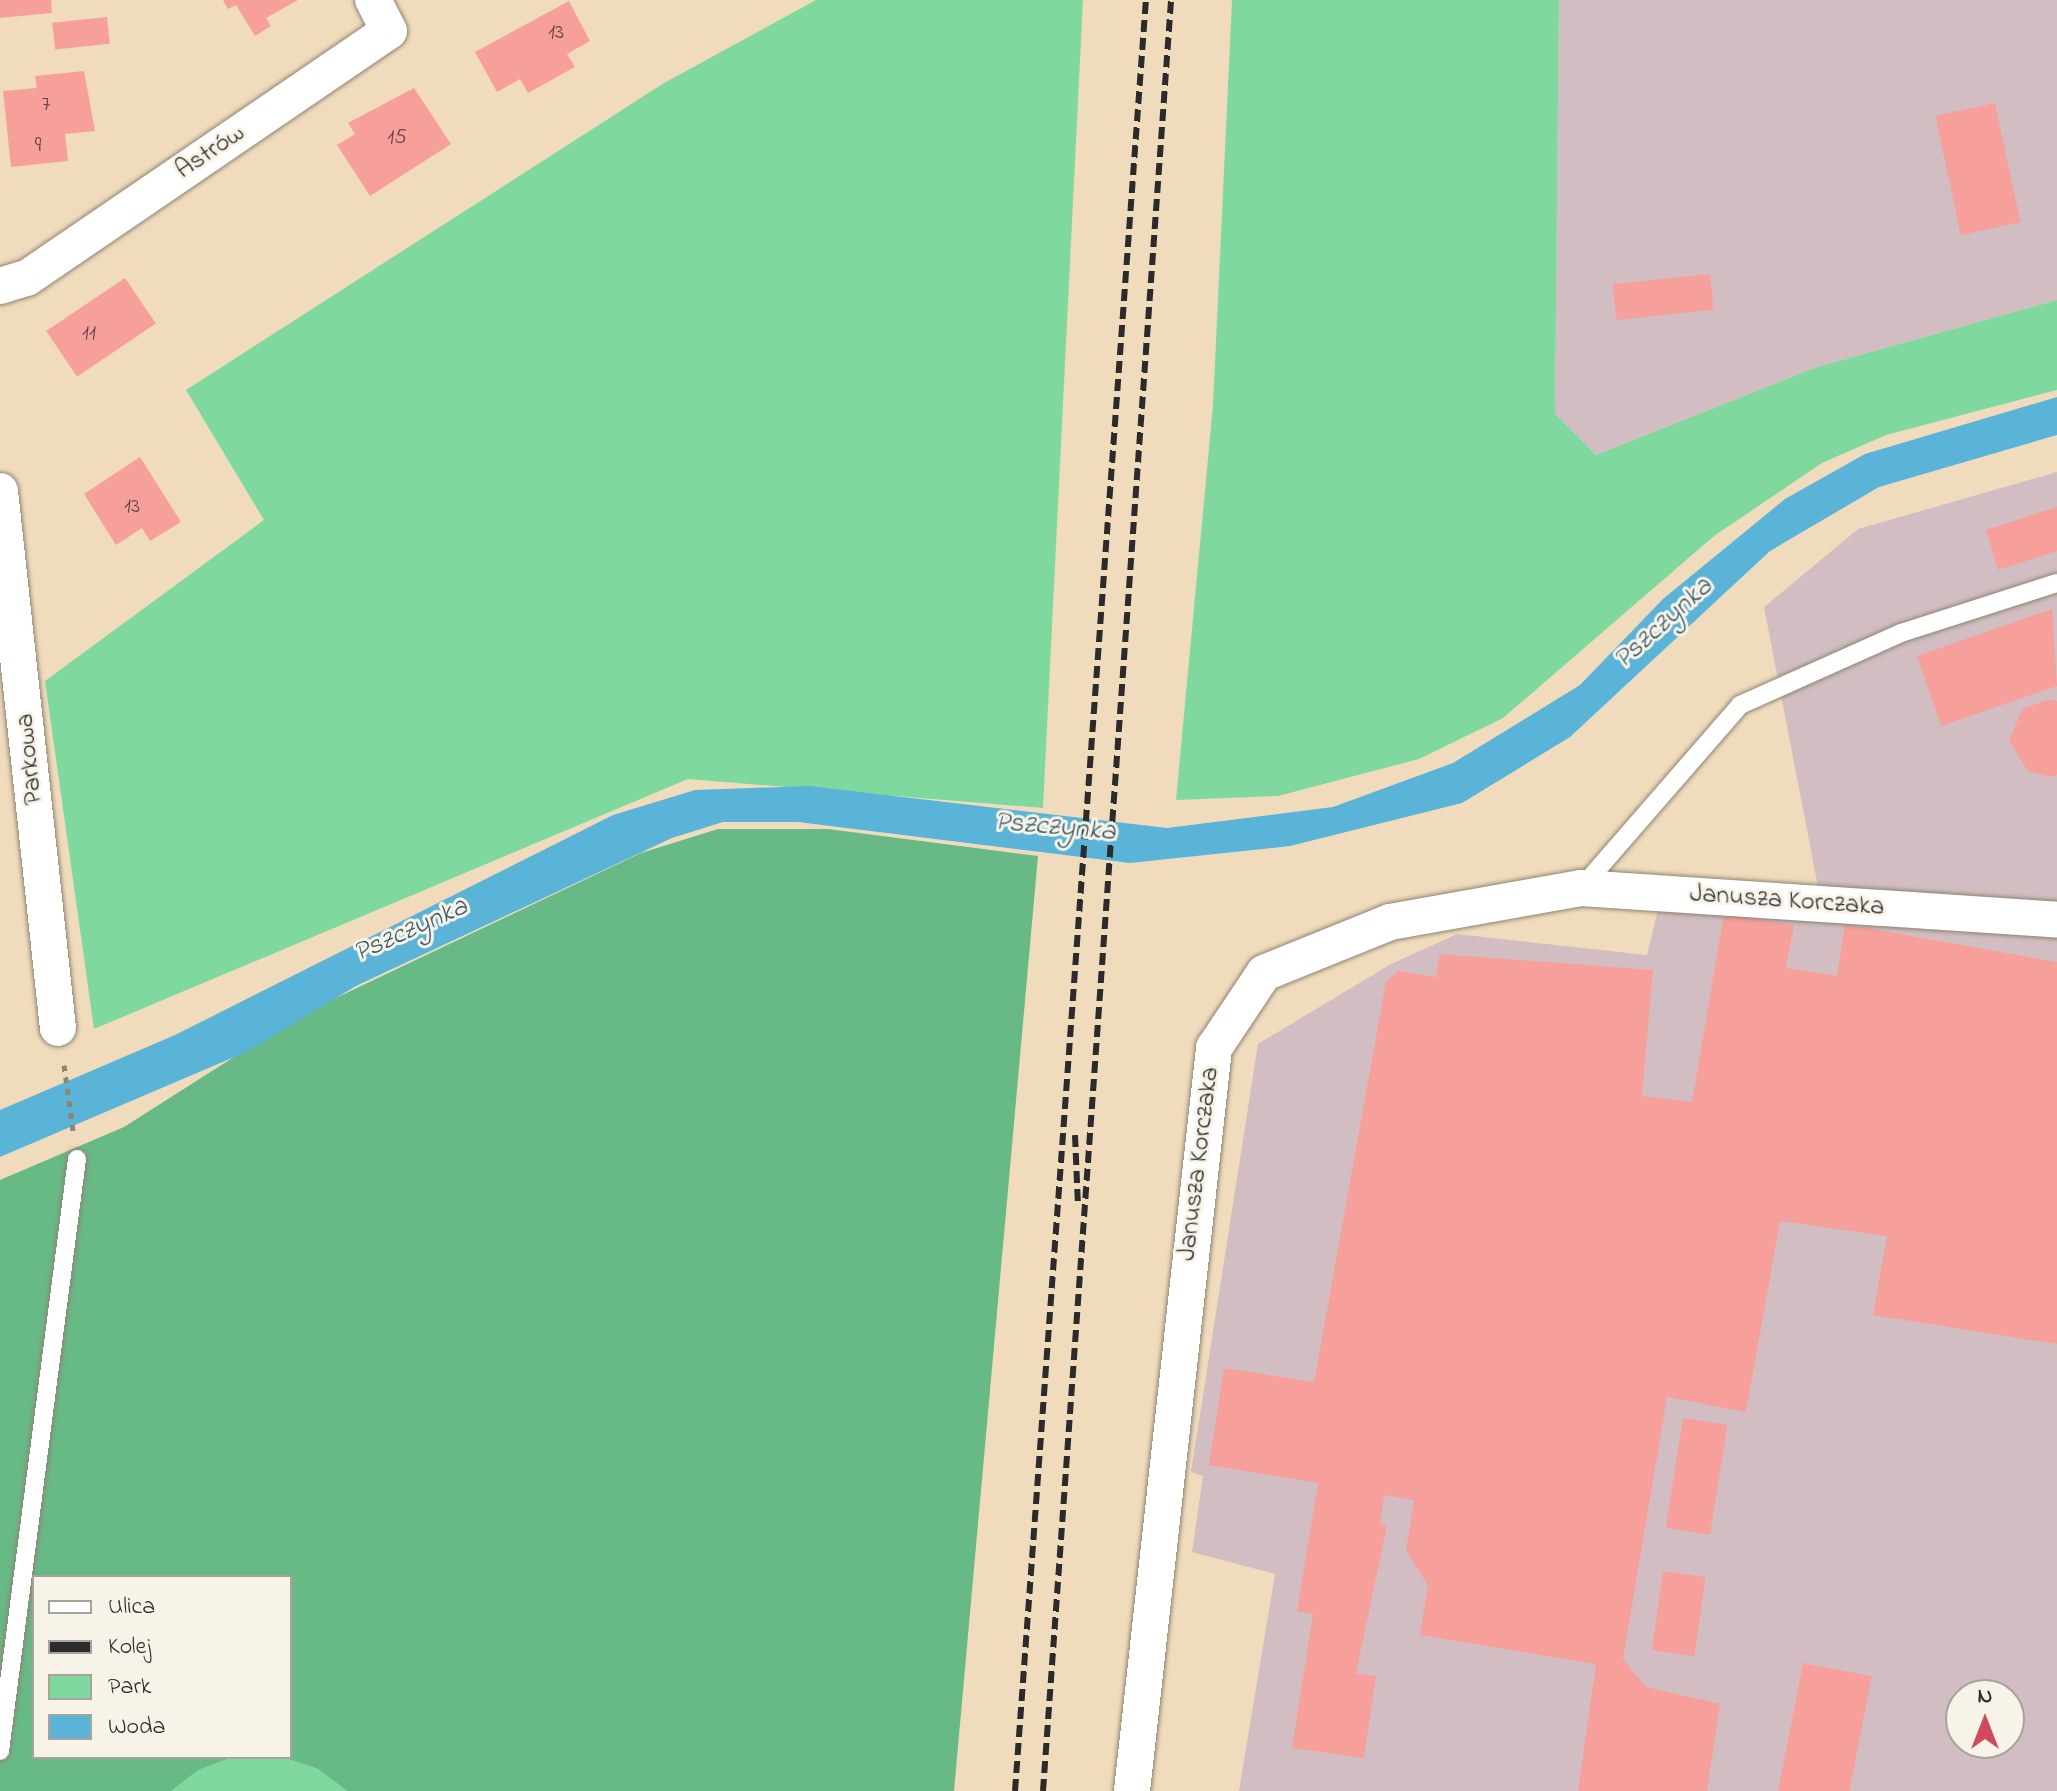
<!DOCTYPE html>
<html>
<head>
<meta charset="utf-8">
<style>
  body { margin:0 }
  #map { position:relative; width:2057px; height:1791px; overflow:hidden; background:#f0dcbc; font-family:"Indie Flower",sans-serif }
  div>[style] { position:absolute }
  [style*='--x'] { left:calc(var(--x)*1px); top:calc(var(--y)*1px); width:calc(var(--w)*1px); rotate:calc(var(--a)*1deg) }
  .industrial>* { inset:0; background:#d2bec2 }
  .green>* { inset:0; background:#7fd99f }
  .forest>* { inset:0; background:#67b986 }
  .water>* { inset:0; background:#5ab4d7 }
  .building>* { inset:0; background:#f79f9b; transform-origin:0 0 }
  .path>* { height:5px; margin-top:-2.5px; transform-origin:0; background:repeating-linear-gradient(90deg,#8e8474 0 6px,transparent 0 12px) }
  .roads { filter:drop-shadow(0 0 2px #8e8474) drop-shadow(0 0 2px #8e8474) }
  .service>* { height:18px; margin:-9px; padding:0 9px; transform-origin:9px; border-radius:9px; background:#fff }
  .minor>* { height:36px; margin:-18px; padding:0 18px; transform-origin:18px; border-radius:18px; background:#fff }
  .rail>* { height:6px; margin-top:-3px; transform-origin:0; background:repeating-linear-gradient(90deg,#2b2b2b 0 12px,transparent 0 18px) }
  span { translate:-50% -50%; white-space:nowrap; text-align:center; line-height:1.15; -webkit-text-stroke:6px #f7f3e8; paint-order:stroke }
  .number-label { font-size:22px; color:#5e4847 }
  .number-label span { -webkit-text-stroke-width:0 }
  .street-label { font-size:26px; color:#2b2b2b }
  .water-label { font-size:28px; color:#3b5b67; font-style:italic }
  .legend { position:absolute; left:32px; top:1575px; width:260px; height:184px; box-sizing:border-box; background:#f7f3e8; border:2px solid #a5a39c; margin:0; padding:10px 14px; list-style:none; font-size:24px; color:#2b2b2b }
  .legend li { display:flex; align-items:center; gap:16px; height:40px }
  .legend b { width:40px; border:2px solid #a5a39c }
  .north { position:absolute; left:1945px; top:1679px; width:80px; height:80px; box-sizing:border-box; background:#f7f3e8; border:2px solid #a5a39c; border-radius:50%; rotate:0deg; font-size:22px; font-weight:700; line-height:32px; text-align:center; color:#2b2b2b }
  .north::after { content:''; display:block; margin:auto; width:28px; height:36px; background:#d1495b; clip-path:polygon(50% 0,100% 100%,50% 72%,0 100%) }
</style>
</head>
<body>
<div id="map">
  <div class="industrial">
    <div style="clip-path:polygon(1559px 0,2057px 0,2057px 300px,1817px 367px,1596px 455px,1555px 414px)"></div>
    <div style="clip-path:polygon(evenodd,2057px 472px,2057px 1791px,1239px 1791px,1275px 1574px,1192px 1552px,1203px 1476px,1191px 1472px,1258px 1044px,1391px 964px,1457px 934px,1647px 955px,1660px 901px,1819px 892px,1764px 607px,1858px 529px,2057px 472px,1961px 1695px,2009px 1695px,2009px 1743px,1961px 1743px,1961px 1695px)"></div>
  </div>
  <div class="green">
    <div style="clip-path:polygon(816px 0,1083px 0,1043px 808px,688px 779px,94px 1029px,45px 681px,264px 520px,186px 390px,664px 83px)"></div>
    <div style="clip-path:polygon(1232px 0,1559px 0,1555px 414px,1596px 455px,1817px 367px,2057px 300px,2057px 390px,1886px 435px,1822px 463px,1714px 536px,1503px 718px,1419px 759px,1278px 796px,1176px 800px,1213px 405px)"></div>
    <div style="clip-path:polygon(233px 1757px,282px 1757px,318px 1769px,347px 1791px,171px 1791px,197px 1770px)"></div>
  </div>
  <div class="forest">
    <div style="clip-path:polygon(718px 829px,828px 829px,1038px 856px,954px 1791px,347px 1791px,318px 1769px,282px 1757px,290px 1757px,290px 1577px,34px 1577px,34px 1757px,233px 1757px,198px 1770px,171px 1791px,0 1791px,0 1180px,124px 1127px,300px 1015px,641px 853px)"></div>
  </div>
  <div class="water">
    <div style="clip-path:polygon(2057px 397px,2057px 435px,1879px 487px,1770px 551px,1570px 737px,1462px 803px,1290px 846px,1130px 863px,798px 822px,723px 822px,672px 838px,356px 986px,246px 1052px,0 1157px,0 1110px,175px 1035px,613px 815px,695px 790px,809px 786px,1167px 828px,1333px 807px,1453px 763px,1580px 685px,1663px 599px,1785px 499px,1865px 454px)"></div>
  </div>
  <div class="building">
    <div style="clip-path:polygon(0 0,51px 0,52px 13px,0 18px)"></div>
    <div style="clip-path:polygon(223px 0,298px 0,266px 18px,271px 26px,255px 36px,236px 5px,228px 9px)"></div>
    <div style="clip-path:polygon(569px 1px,590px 41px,567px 54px,575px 67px,528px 93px,520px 79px,497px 92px,475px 52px)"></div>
    <div style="left:107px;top:17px;width:27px;height:55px;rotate:84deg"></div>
    <div style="clip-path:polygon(84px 71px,95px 131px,65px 134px,68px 161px,11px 167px,3px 91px,37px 88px,35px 76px)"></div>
    <div style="clip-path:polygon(414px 88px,451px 144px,370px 196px,337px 145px,355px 134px,348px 123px)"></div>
    <div style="left:1995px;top:103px;width:122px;height:61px;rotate:78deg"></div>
    <div style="left:1710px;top:274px;width:36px;height:98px;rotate:84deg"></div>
    <div style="left:125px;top:278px;width:55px;height:95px;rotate:56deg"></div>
    <div style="clip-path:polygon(140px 457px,181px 522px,150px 541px,142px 528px,116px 545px,84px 494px)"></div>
    <div style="clip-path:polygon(2057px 507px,2057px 551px,1998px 570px,1986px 530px)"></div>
    <div style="clip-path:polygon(2052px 609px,2057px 686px,1941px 726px,1917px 656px)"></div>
    <div style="clip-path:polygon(2047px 700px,2057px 701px,2057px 775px,2050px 777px,2028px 771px,2009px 741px,2022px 709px)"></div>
    <div style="clip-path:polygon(1724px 914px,1794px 925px,1786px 968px,1837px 976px,1845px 924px,2057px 962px,2057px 1344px,1873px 1315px,1887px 1236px,1780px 1221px,1746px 1412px,1667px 1397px,1623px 1659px,1646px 1687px,1720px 1704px,1707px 1791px,1578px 1791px,1596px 1664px,1420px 1635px,1428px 1585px,1406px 1551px,1414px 1500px,1384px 1495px,1380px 1524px,1387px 1525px,1356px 1673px,1376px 1676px,1364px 1758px,1292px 1748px,1313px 1614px,1297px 1611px,1318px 1483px,1209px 1465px,1224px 1368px,1314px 1382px,1386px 982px,1398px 971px,1436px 977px,1440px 954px,1653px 970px,1642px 1096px,1692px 1102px)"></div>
    <div style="left:1683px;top:1418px;width:45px;height:111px;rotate:9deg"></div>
    <div style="left:1663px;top:1571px;width:43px;height:80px;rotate:8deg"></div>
    <div style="left:1803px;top:1663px;width:70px;height:130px;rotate:11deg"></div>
  </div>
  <div class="path">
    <div style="--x:64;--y:1065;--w:66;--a:82.1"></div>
  </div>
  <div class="roads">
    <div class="service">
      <div style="--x:1582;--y:887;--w:241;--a:-49"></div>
      <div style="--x:1740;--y:705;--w:176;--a:-24.1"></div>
      <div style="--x:1901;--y:633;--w:164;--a:-17.8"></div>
      <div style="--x:0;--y:1751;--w:597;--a:-82.59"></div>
    </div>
    <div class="minor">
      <div style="--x:0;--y:286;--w:28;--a:-17"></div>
      <div style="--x:27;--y:278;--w:438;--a:-34.3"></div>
      <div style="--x:389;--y:31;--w:35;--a:-117"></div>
      <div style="--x:0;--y:491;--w:540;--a:83.84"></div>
      <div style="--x:1132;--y:1791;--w:748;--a:-83.7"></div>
      <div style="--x:1214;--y:1048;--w:90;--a:-56.3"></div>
      <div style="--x:1264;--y:973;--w:136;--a:-22"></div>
      <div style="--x:1390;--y:922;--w:194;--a:-10.1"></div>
      <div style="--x:1581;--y:888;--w:477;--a:3.8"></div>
    </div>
  </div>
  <div class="rail">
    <div style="--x:1075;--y:1135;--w:72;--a:87.6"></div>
    <div style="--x:1015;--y:1791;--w:1796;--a:-85.82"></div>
    <div style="--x:1043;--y:1791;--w:1796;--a:-85.91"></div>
  </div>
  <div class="number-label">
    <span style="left:556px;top:34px">13</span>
    <span style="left:46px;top:106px">7</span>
    <span style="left:397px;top:139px">15</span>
    <span style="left:38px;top:147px">9</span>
    <span style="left:89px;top:335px">11</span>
    <span style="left:132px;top:508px">13</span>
  </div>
  <div class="street-label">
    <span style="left:211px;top:153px;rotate:-34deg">Astrów</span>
    <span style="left:31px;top:759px;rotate:-96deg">Parkowa</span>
    <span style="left:1787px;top:902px;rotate:4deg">Janusza Korczaka</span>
    <span style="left:1200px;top:1164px;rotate:-83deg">Janusza Korczaka</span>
  </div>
  <div class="water-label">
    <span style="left:1664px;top:624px;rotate:-42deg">Pszczynka</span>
    <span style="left:1055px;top:828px;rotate:5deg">Pszczynka</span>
    <span style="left:411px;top:931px;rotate:-24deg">Pszczynka</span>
  </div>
  <ul class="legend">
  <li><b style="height:10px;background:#fff"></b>Ulica</li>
  <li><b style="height:10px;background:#2b2b2b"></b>Kolej</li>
  <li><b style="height:22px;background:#7fd99f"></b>Park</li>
  <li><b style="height:22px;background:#5ab4d7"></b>Woda</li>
  </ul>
  <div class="north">N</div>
</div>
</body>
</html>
